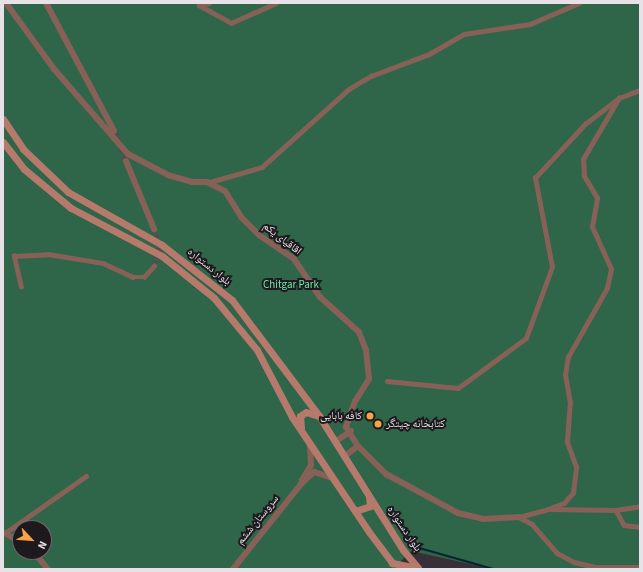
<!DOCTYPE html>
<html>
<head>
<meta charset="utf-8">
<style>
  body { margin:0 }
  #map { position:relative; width:643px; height:572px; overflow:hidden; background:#383038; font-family:"Source Sans 3","Noto Naskh Arabic",sans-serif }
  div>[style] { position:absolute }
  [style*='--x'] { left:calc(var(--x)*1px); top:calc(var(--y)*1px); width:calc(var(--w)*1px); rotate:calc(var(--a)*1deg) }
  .green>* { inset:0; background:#2f6548 }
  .stream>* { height:1.5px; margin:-0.75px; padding:0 0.75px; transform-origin:0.75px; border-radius:0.75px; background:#062333 }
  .minor-tunnel>* { height:4.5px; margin-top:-2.25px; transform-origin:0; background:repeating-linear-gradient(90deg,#524b52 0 4.5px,transparent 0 6.5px) }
  .tertiary-tunnel>* { height:6px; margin-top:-3px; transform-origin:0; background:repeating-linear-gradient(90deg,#524b52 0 6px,transparent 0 9px) }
  .minor>* { height:4.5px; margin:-2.25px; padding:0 2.25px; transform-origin:2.25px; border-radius:2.25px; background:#876158 }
  .tertiary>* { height:6px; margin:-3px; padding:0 3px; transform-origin:3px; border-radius:3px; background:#876158 }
  .secondary>* { height:7px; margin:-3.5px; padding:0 3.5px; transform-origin:3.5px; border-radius:3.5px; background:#b67a6d }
  .dots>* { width:11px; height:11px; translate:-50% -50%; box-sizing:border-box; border:2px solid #1d191d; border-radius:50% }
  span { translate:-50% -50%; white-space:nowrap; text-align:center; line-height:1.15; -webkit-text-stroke:4px #1d191d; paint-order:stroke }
  .street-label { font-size:11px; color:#e7e2e8 }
  .park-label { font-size:11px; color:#6fecac }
  .poi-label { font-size:11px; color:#e7e2e8 }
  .right { translate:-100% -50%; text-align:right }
  .left { translate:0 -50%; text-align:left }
  .frame { position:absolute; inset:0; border:4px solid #e7e2e8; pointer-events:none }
  .north { position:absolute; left:12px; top:520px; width:40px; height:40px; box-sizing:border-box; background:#1d191d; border:1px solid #6e696e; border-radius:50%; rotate:116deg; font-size:11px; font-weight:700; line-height:16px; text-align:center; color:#e7e2e8 }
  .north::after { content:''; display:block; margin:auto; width:14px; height:18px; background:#f6a246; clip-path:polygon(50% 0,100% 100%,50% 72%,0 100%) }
</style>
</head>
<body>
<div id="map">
  <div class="green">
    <div style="clip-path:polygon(evenodd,3px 3px,640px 3px,640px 569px,494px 569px,411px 551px,393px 569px,3px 569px,3px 3px,20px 528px,44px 528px,44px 552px,20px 552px,20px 528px)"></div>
  </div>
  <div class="stream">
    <div style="--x:392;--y:515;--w:40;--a:53"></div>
    <div style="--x:416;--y:547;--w:81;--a:15.8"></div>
  </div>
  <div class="minor-tunnel">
    <div style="--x:154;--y:229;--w:20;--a:75"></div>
    <div style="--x:159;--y:248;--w:19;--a:106"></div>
  </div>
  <div class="tertiary-tunnel">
    <div style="--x:114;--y:131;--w:32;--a:68"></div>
  </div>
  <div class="minor">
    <div style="--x:199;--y:5;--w:37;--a:29"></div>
    <div style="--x:231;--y:23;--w:49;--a:-24"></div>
    <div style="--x:199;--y:5;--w:10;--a:-11"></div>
    <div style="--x:210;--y:182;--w:54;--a:-16.1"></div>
    <div style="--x:262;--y:167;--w:117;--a:-41.9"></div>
    <div style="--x:349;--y:89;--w:26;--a:-31"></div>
    <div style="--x:371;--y:76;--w:62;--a:-20.8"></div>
    <div style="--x:429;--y:54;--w:40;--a:-29.7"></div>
    <div style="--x:464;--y:34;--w:67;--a:-8.6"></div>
    <div style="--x:530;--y:24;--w:53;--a:-23.2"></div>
    <div style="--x:21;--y:287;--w:32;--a:-103"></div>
    <div style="--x:14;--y:256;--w:34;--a:-3"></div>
    <div style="--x:48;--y:254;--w:56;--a:9.3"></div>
    <div style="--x:103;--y:263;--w:33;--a:25"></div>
    <div style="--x:133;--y:277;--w:11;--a:0"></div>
    <div style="--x:144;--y:277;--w:15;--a:-48"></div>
    <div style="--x:387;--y:381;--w:71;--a:5.6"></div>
    <div style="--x:458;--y:388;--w:84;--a:-36.3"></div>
    <div style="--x:526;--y:338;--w:76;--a:-69.9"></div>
    <div style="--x:552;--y:267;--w:91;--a:-100.8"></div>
    <div style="--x:535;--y:178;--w:74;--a:-47.2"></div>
    <div style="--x:585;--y:124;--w:43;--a:-37.4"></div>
    <div style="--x:548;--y:509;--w:17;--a:-21"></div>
    <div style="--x:564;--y:503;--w:13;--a:-48"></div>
    <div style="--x:573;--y:493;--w:26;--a:-83"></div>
    <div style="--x:576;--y:467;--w:27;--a:-110"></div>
    <div style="--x:567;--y:442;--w:39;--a:-86"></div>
    <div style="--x:570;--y:403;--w:28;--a:-100"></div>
    <div style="--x:565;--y:375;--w:18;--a:-81"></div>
    <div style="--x:568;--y:357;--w:79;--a:-60.5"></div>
    <div style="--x:607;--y:288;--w:19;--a:-78"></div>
    <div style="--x:611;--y:269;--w:46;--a:-114.3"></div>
    <div style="--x:592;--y:227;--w:29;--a:-80"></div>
    <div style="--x:597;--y:198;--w:26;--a:-121"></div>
    <div style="--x:584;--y:176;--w:17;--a:-93"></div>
    <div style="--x:583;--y:159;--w:71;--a:-59.5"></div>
    <div style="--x:619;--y:98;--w:22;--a:-21"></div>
    <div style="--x:616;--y:510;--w:24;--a:-9"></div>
    <div style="--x:519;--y:517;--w:15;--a:28"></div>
    <div style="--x:532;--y:524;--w:38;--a:49"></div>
    <div style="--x:557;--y:553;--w:19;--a:28"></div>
    <div style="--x:574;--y:562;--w:23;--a:13"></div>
    <div style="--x:596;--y:567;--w:44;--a:0"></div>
    <div style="--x:519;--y:517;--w:30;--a:-15"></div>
    <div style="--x:548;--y:509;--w:68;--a:0.8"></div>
    <div style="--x:616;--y:510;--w:17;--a:62"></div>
    <div style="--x:624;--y:525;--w:16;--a:7"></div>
    <div style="--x:5;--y:533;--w:99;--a:-35.1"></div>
  </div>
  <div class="tertiary">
    <div style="--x:6;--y:3;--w:82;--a:54"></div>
    <div style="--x:54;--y:69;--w:113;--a:49"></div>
    <div style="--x:128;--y:154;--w:45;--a:27.7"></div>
    <div style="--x:168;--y:175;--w:25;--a:16"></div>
    <div style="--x:192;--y:182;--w:15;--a:0"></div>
    <div style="--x:207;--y:182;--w:20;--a:27"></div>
    <div style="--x:225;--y:191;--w:32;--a:58"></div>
    <div style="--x:242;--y:218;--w:24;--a:45"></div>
    <div style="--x:259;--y:235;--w:42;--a:34.4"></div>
    <div style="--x:294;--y:259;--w:46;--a:55.6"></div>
    <div style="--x:320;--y:297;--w:52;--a:41.9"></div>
    <div style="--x:359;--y:332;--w:19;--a:69"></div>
    <div style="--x:366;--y:350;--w:29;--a:84"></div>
    <div style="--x:369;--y:379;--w:26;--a:122"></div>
    <div style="--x:355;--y:401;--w:28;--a:109"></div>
    <div style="--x:346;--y:427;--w:22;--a:58"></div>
    <div style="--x:358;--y:446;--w:40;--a:45"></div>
    <div style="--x:386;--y:474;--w:82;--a:28.4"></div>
    <div style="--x:458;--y:513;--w:26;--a:13"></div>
    <div style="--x:483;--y:519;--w:36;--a:-3"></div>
    <div style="--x:46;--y:3;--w:145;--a:62"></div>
    <div style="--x:126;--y:161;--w:74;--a:67.6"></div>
    <div style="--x:336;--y:441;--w:18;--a:-34"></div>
    <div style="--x:345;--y:456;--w:16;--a:-38"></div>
    <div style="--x:302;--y:480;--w:17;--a:-59"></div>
    <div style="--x:311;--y:465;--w:19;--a:-93"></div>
    <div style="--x:3;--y:532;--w:20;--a:30"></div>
    <div style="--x:34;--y:552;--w:22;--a:51"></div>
    <div style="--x:233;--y:569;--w:109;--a:-51.3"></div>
    <div style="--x:301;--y:484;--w:18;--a:-43"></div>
    <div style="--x:314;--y:472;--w:19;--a:18"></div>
  </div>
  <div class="secondary">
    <div style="--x:3;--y:119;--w:36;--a:56"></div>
    <div style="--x:23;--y:149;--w:62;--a:43.7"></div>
    <div style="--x:68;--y:192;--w:108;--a:29.4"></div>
    <div style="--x:162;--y:245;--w:89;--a:38.2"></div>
    <div style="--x:232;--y:300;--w:145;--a:53.1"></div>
    <div style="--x:319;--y:416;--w:158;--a:57.9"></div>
    <div style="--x:403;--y:550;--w:23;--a:50"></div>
    <div style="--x:3;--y:142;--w:34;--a:52"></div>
    <div style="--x:24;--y:169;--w:61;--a:39.7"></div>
    <div style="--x:71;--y:208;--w:103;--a:27.8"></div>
    <div style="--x:162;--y:256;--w:67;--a:38.9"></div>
    <div style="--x:214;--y:298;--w:67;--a:50.4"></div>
    <div style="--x:257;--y:350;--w:76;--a:62.4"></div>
    <div style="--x:292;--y:417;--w:138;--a:56.2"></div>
    <div style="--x:369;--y:532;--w:39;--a:53"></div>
    <div style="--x:392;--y:563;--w:26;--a:11"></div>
    <div style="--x:301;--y:429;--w:13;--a:-94"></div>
    <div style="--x:300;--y:416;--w:7;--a:-34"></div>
    <div style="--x:306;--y:412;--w:14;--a:17"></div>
    <div style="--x:355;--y:511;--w:16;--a:-18"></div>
    <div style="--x:370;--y:506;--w:9;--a:-96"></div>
  </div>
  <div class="dots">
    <div style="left:370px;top:416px;background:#f6a246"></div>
    <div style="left:378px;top:424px;background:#f6a246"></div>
  </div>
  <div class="street-label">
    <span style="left:282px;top:239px;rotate:38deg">اقاقیای یکم</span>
    <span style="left:209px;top:267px;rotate:39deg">بلوار دستواره</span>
    <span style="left:258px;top:520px;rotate:-51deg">سروستان ششم</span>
    <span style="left:404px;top:529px;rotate:56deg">بلوار دستواره</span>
  </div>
  <div class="park-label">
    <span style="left:291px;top:285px">Chitgar Park</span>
  </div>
  <div class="poi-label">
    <span class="right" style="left:362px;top:416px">کافه بابایی</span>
    <span class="left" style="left:386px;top:424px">کتابخانه چیتگر</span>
  </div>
  <div class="frame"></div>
  <div class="north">N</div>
</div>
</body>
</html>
